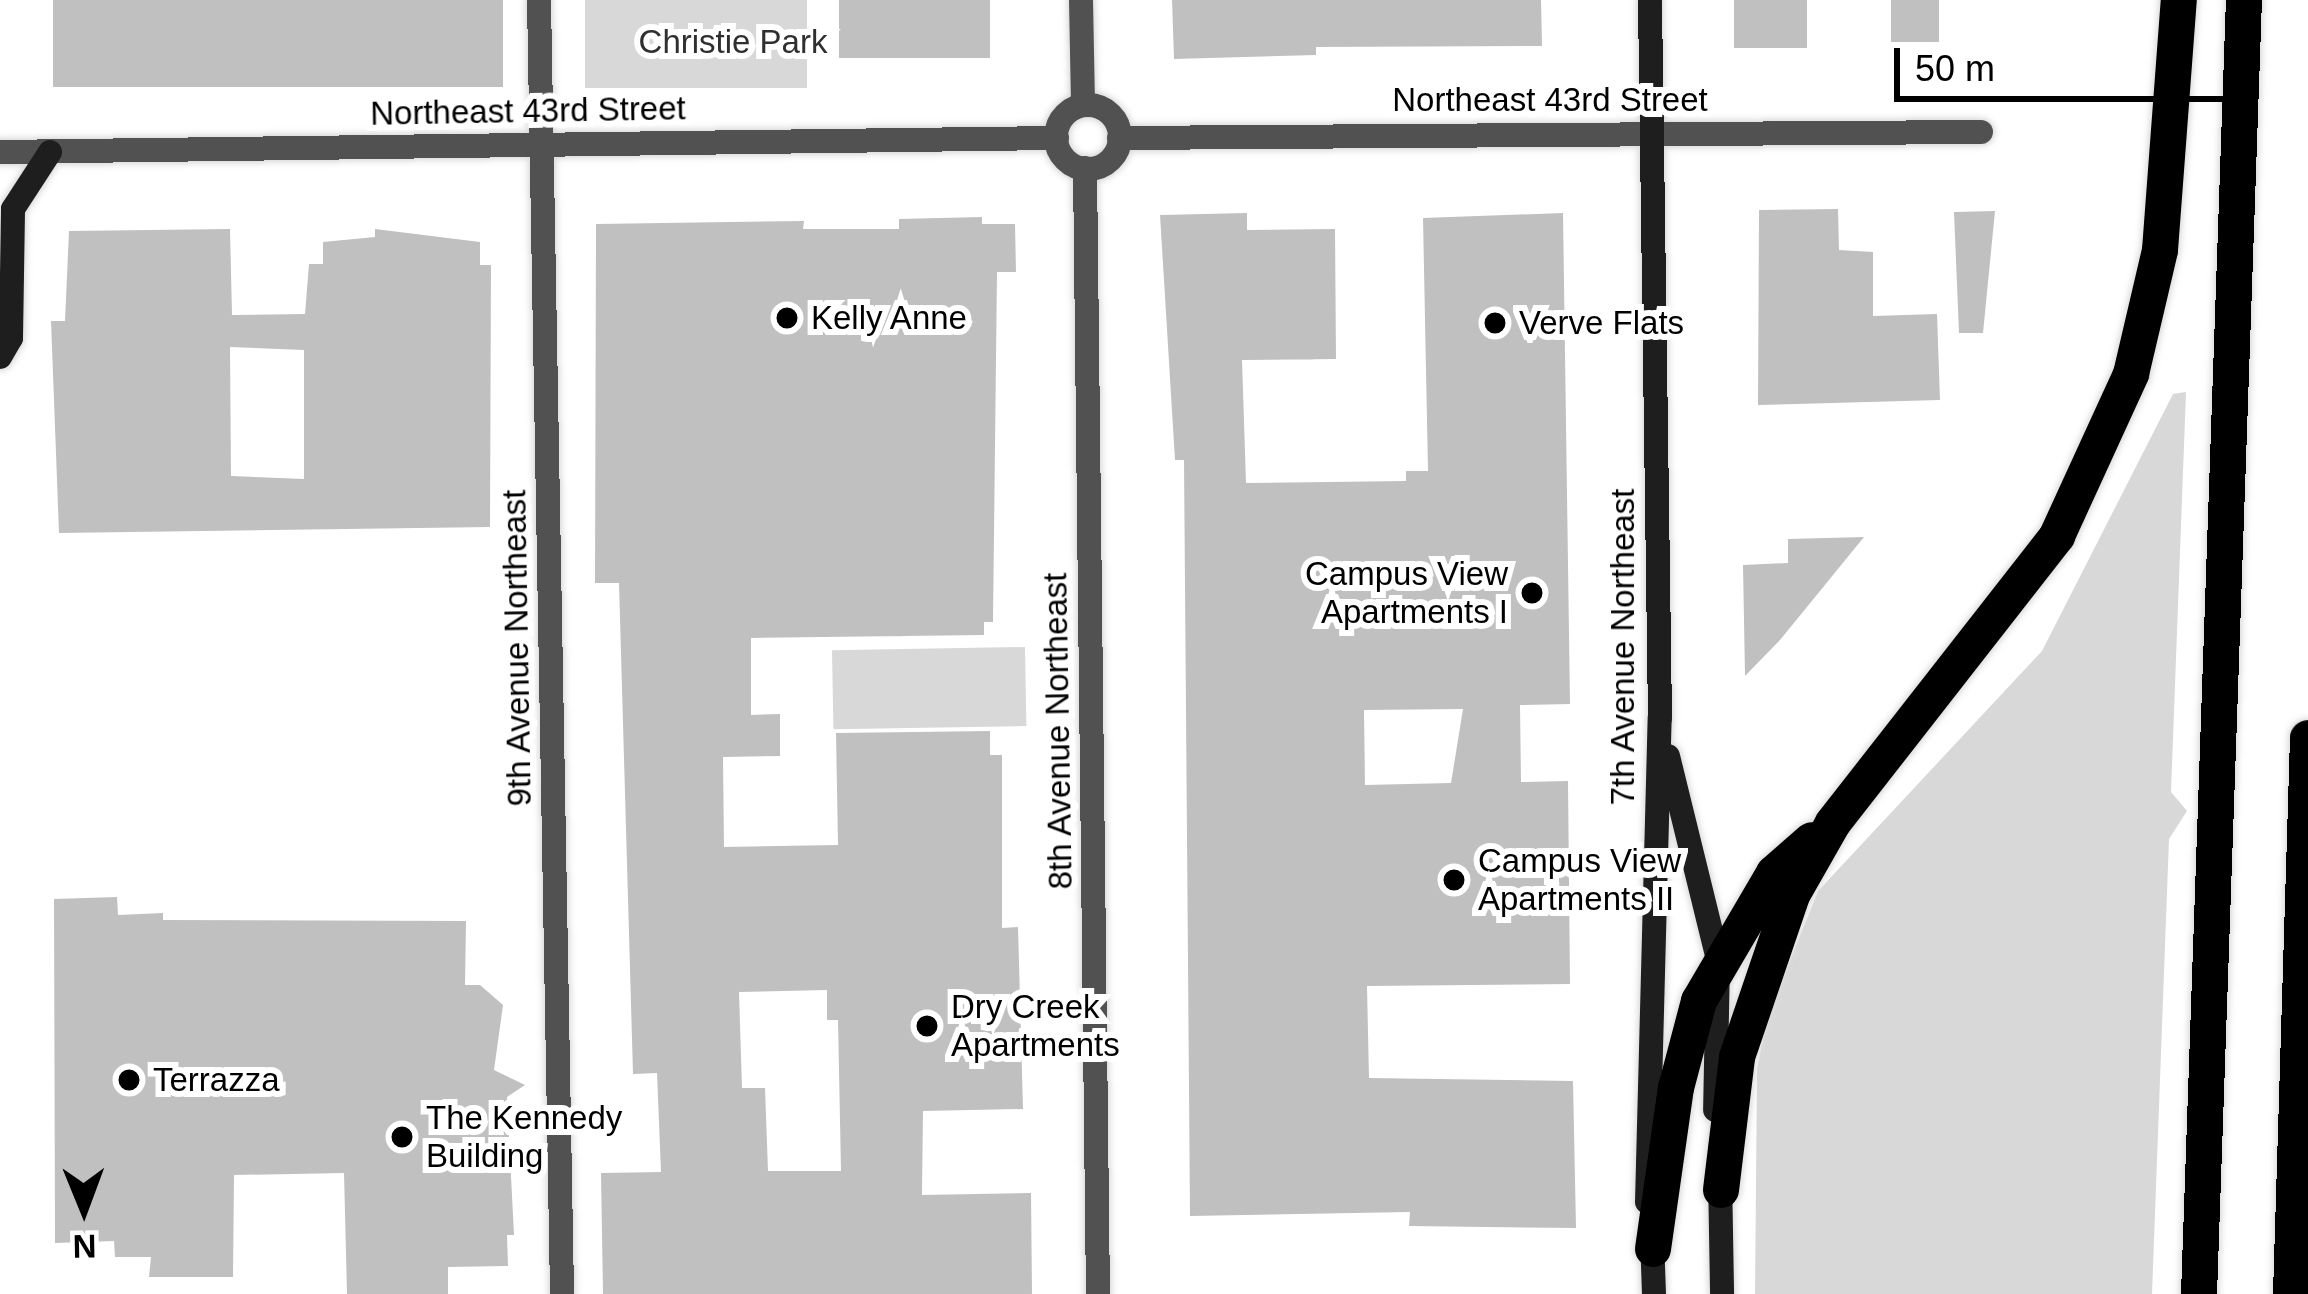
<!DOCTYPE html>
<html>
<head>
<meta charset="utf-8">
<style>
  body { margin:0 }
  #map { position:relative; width:2308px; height:1294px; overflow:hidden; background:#fff; font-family:Arial,sans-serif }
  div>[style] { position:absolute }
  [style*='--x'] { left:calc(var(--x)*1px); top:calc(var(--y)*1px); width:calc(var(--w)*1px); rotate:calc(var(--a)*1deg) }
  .green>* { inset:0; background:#d8d8d8; transform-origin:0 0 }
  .building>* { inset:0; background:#c0c0c0; transform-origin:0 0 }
  .roads { filter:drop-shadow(0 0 3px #dbdbdb) drop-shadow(0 0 3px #dbdbdb) }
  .minor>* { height:24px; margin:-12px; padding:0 12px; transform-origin:12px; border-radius:12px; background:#515151 }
  .minor>.ring { margin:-12px; padding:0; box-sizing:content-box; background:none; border:24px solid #515151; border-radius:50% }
  .secondary>* { height:24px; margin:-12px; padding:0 12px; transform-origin:12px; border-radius:12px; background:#1e1e1e }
  .motorway>* { height:36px; margin:-18px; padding:0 18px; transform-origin:18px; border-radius:18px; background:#000 }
  .dots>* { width:33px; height:33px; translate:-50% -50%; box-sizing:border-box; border:6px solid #fff; border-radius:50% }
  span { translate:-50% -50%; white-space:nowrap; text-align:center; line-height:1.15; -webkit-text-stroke:12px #fff; paint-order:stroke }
  .park-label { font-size:33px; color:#2f2f2f }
  .street-label { font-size:33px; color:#000 }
  .poi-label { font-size:33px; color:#000 }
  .left { translate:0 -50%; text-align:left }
  .right { translate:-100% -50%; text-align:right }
  .north { position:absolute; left:24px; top:1150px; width:120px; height:120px; -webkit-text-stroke:9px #fff; paint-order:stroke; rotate:179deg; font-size:33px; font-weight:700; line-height:48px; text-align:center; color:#000 }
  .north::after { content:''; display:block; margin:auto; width:42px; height:54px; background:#000; clip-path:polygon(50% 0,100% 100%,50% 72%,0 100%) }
  .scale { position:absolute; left:1894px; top:48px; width:360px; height:54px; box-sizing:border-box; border:6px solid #000; border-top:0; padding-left:15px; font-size:36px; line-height:42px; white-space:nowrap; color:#000; -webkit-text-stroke:9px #fff; paint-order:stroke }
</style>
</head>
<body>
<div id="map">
  <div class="green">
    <div style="left:585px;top:0;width:222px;height:88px"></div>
    <div style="clip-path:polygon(2186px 392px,2171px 792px,2187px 811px,2169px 839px,2152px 1294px,1755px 1294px,1757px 1069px,1767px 1018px,1818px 891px,2042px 651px,2173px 394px)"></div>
    <div style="left:1025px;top:647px;width:79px;height:193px;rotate:89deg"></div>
  </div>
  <div class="building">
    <div style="left:53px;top:0;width:450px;height:87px"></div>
    <div style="left:839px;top:0;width:151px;height:58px"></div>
    <div style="clip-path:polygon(1172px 0,1541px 0,1542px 46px,1316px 47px,1316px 55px,1174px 59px)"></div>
    <div style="left:1734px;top:0;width:73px;height:48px"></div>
    <div style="left:1891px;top:0;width:48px;height:42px"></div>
    <div style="clip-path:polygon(1838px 209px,1839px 250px,1873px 252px,1873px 316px,1937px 314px,1940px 400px,1758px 405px,1759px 210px)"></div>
    <div style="clip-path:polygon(1995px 211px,1983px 333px,1959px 333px,1954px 212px)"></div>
    <div style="clip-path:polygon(evenodd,1247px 213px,1247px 230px,1335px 229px,1336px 359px,1242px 360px,1246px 483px,1406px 481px,1406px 471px,1428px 471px,1423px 218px,1563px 213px,1570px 704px,1520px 705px,1521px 782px,1568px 781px,1570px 984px,1367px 986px,1369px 1078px,1573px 1081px,1576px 1228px,1409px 1226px,1410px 1212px,1190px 1216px,1184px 460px,1175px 460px,1160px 215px,1247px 213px,1463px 709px,1451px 783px,1365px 785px,1364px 710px,1463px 709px)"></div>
    <div style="clip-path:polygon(evenodd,982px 217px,982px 224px,1015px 224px,1016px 272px,997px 272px,993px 622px,984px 622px,984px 635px,751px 638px,751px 715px,780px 714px,780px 756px,723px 757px,724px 847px,838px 845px,836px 733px,990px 731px,990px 755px,1002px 755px,1002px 928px,1018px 927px,1023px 1109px,923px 1111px,922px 1195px,1031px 1193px,1032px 1294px,603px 1294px,601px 1173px,661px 1172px,657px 1073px,633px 1074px,619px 583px,595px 583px,596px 224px,804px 221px,803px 229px,899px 229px,899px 219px,982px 217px,827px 990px,827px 1020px,838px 1020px,841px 1171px,768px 1171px,765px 1088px,742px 1088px,739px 992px,827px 990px)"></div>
    <div style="clip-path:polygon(evenodd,230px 229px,232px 315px,305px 314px,309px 264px,323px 264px,323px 242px,375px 237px,375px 229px,480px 242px,480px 265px,491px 265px,490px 527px,59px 533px,51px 321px,65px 321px,69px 231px,230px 229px,230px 347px,304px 350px,304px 479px,231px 476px,230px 347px)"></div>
    <div style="clip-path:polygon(1864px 537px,1780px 640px,1745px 676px,1743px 565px,1788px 563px,1788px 539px)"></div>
    <div style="clip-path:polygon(117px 897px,118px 915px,163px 913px,163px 920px,466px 921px,465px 985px,480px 985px,503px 1005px,494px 1070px,525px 1085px,507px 1097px,514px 1235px,507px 1235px,508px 1266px,448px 1267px,448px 1294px,347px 1294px,344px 1173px,234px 1175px,233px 1277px,149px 1277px,151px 1257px,115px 1257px,114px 1241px,55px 1243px,54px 899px)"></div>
  </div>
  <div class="roads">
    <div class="minor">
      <div style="--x:539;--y:0;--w:1294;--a:88.98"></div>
      <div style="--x:1081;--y:0;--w:105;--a:88.9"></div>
      <div class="ring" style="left:1056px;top:105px;width:40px;height:40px"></div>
      <div style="--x:1119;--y:138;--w:862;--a:-0.4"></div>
      <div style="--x:0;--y:152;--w:1057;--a:-0.76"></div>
      <div style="--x:1085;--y:168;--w:1126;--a:89.34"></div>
    </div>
    <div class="secondary">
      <div style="--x:0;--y:357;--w:22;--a:-60"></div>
      <div style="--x:11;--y:338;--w:129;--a:-89.1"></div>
      <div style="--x:13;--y:209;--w:68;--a:-57"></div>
      <div style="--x:1668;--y:756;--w:210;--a:76.2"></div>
      <div style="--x:1718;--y:960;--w:150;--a:91.1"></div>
      <div style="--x:1720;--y:1175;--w:119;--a:89"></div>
      <div style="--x:1647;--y:1202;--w:484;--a:-88.5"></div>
      <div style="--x:1660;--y:718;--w:718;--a:-90.8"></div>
      <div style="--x:1652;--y:1237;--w:57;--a:88"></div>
    </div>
    <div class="motorway">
      <div style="--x:1721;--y:1190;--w:134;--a:-83.1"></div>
      <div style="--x:1737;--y:1057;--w:171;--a:-71.2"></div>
      <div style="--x:1792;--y:895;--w:83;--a:-60.3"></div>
      <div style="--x:1833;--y:823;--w:364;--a:-52"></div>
      <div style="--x:2057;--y:536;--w:178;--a:-65.4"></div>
      <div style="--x:2131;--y:374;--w:127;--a:-76.8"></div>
      <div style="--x:2160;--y:250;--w:251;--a:-85.7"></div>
      <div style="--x:1653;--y:1249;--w:163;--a:-81.9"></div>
      <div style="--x:1676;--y:1088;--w:90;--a:-75.2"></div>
      <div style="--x:1699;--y:1001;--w:148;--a:-59.6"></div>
      <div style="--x:1774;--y:873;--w:50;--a:-41"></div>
      <div style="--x:2199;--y:1294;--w:1295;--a:-88.01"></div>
      <div style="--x:2291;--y:1294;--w:556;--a:-88.25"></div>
    </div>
  </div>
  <div class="dots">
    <div style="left:787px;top:318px;background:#000"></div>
    <div style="left:1495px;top:323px;background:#000"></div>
    <div style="left:1532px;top:593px;background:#000"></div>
    <div style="left:1454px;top:880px;background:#000"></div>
    <div style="left:927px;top:1026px;background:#000"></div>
    <div style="left:129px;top:1080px;background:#000"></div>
    <div style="left:402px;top:1137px;background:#000"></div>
  </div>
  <div class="park-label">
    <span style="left:733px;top:42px">Christie Park</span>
  </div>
  <div class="street-label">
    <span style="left:1550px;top:100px">Northeast 43rd Street</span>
    <span style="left:528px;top:111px;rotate:-1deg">Northeast 43rd Street</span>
    <span style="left:1623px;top:647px;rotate:-90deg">7th Avenue Northeast</span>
    <span style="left:517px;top:648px;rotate:-91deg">9th Avenue Northeast</span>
    <span style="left:1058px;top:731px;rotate:-91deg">8th Avenue Northeast</span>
  </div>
  <div class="poi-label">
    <span class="left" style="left:811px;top:318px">Kelly Anne</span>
    <span class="left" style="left:1519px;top:323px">Verve Flats</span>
    <span class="right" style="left:1508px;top:593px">Campus View<br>Apartments I</span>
    <span class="left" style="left:1478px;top:880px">Campus View<br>Apartments II</span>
    <span class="left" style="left:951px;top:1026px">Dry Creek<br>Apartments</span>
    <span class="left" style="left:153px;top:1080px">Terrazza</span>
    <span class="left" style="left:426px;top:1137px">The Kennedy<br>Building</span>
  </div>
  <div class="north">N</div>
  <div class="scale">50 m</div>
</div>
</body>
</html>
